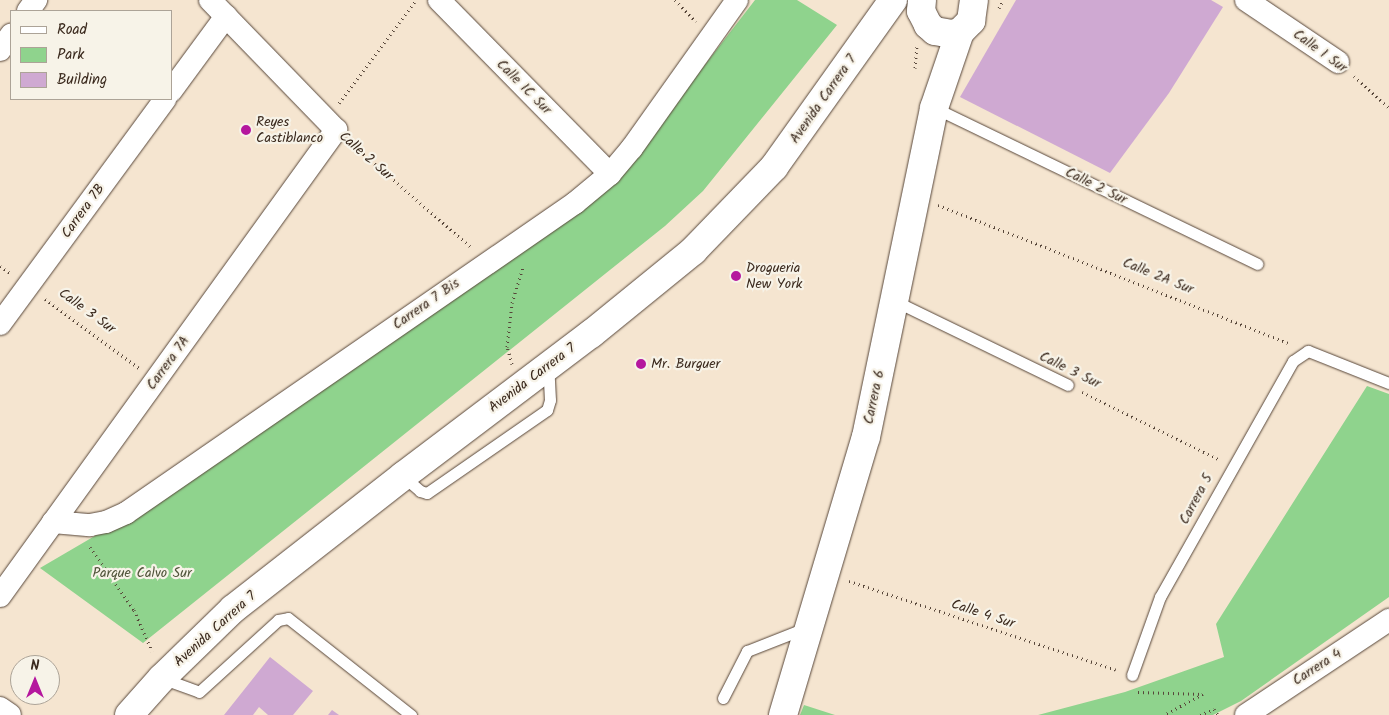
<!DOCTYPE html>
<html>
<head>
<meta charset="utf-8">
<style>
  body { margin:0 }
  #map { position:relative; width:1389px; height:715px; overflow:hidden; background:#f5e5d0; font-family:Kalam,sans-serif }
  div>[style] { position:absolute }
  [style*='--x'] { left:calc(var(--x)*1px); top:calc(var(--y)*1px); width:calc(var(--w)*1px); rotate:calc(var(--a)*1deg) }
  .green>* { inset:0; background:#8fd38d }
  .building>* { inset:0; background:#cfa9d2 }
  .path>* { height:3px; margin-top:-1.5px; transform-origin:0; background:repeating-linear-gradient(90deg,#574639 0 1px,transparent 0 5px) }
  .roads { filter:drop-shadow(0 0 1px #574639) drop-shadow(0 0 1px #574639) }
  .lane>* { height:11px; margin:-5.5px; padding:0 5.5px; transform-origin:5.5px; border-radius:5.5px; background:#fff }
  .street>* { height:22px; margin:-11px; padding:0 11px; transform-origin:11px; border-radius:11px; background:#fff }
  .secondary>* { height:28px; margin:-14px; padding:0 14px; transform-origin:14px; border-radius:14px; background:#fff }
  .dots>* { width:14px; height:14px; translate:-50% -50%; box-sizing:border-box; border:2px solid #f7f3e8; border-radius:50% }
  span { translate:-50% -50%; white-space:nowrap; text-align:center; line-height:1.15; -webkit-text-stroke:4.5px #f7f3e8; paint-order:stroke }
  .street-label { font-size:14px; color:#3b2a1e }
  .poi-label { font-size:14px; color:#3b2a1e }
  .left { translate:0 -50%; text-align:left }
  .park-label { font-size:14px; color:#50543a }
  .legend { position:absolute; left:10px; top:10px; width:162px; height:90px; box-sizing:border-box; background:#f7f3e8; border:1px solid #aca397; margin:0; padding:6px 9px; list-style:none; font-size:15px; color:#3b2a1e }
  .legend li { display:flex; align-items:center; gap:10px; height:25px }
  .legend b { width:25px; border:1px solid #aca397 }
  .north { position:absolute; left:10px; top:655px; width:50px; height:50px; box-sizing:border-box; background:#f7f3e8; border:1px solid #aca397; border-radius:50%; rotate:0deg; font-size:14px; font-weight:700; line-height:20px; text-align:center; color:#3b2a1e }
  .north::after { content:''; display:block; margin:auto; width:18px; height:22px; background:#b5179e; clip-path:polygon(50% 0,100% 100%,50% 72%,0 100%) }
</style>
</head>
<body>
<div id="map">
  <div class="green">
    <div style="clip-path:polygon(755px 0,797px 0,837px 25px,703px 191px,665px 226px,143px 643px,40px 568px,170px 492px,639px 150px)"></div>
    <div style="clip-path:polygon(1367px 386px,1389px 394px,1389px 597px,1241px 701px,1213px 715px,1038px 715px,1125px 692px,1224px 657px,1216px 624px)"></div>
    <div style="clip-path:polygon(804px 705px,835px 715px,800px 715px)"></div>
  </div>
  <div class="building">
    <div style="clip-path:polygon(1016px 0,1211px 0,1223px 7px,1169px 93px,1110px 173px,960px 97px)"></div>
    <div style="clip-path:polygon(270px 657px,313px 691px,293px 715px,268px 715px,259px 707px,253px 715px,224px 715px)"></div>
    <div style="clip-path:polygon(332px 710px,339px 715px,328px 715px)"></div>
  </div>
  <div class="path">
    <div style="--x:675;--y:0;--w:30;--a:46"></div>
    <div style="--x:999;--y:8;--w:9;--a:-63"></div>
    <div style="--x:915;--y:68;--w:22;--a:-85"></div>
    <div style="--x:1354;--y:76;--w:47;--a:42.4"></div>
    <div style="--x:339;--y:103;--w:129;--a:-53.2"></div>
    <div style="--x:352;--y:144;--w:159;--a:40.9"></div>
    <div style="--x:938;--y:205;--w:376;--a:21.5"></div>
    <div style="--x:0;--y:266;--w:12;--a:35"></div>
    <div style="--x:45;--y:299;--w:117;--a:36.3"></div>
    <div style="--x:512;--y:364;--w:18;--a:-106"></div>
    <div style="--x:507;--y:347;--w:44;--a:-83.5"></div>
    <div style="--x:512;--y:303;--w:38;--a:-73"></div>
    <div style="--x:1082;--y:392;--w:154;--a:26.2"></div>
    <div style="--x:90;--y:547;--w:77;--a:55.1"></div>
    <div style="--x:134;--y:610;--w:45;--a:66.3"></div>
    <div style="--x:849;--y:581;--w:281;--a:18.4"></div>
    <div style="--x:1138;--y:692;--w:65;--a:1.8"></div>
    <div style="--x:1203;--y:694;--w:44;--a:151.7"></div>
    <div style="--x:1200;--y:715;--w:15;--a:-23"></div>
    <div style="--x:1214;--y:709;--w:7;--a:56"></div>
  </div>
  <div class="roads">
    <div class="lane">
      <div style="--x:935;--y:108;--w:358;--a:25.8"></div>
      <div style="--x:895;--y:301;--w:192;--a:25.9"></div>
      <div style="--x:403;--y:476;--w:23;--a:41"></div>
      <div style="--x:420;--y:491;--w:7;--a:16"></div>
      <div style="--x:427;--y:493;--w:146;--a:-34.7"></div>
      <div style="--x:547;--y:410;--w:10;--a:-73"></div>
      <div style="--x:550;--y:400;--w:33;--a:-93"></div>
      <div style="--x:1132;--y:675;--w:83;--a:-70.3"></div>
      <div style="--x:1160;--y:597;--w:271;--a:-60.6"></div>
      <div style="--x:1293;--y:361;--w:18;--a:-34"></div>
      <div style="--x:1308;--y:351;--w:87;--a:21.6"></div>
      <div style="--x:164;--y:679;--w:37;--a:20"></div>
      <div style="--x:199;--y:692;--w:107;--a:-42.3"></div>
      <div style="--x:278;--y:620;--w:10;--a:-11"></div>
      <div style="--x:288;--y:618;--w:157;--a:38.3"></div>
      <div style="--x:723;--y:698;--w:53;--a:-62.9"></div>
      <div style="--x:747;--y:651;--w:66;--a:-21.5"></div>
    </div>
    <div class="street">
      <div style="--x:439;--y:0;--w:244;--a:45.5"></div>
      <div style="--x:1246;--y:0;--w:111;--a:34"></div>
      <div style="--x:28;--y:11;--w:14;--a:-54"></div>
      <div style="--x:0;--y:50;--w:19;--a:-54"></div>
      <div style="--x:171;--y:91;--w:93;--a:-53.7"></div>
      <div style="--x:0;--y:324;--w:279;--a:-53.7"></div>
      <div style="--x:53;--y:522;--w:37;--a:5"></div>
      <div style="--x:90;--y:525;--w:16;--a:-11"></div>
      <div style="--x:106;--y:522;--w:22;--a:-24"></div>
      <div style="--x:126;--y:513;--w:546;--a:-34.62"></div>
      <div style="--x:575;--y:203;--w:45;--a:-39.6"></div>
      <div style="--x:610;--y:174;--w:34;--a:-50"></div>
      <div style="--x:632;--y:148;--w:181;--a:-54.6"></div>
      <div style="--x:0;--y:596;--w:575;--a:-54.21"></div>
      <div style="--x:336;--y:130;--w:181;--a:-134.1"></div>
      <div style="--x:0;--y:708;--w:12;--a:35"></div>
      <div style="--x:1246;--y:715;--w:172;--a:-33.6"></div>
    </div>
    <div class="secondary">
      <div style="--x:922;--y:0;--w:11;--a:95"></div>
      <div style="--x:921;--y:11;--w:16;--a:63"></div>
      <div style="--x:928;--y:25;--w:9;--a:41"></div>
      <div style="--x:935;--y:31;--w:17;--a:10"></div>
      <div style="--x:952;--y:34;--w:8;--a:-14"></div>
      <div style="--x:960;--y:32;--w:16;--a:-45"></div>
      <div style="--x:971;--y:21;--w:21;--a:-82"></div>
      <div style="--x:129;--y:715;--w:50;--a:-48.3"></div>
      <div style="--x:162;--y:678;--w:99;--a:-44.2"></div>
      <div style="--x:233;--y:609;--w:216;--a:-38"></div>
      <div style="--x:403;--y:476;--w:236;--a:-37.1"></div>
      <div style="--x:591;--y:334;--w:132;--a:-39.1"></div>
      <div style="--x:693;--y:251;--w:117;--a:-46"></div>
      <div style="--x:774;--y:167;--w:205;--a:-54.5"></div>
      <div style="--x:783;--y:715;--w:290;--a:-73.4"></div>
      <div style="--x:866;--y:437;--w:336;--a:-78.3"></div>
      <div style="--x:934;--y:108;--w:80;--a:-71.1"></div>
    </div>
  </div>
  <div class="dots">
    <div style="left:246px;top:130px;background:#b5179e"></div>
    <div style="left:736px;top:276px;background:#b5179e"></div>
    <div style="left:641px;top:364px;background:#b5179e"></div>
  </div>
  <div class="street-label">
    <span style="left:1320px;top:51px;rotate:36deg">Calle 1 Sur</span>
    <span style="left:524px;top:87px;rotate:45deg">Calle 1C Sur</span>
    <span style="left:823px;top:99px;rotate:-55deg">Avenida Carrera 7</span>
    <span style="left:366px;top:156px;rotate:41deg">Calle 2 Sur</span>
    <span style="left:1096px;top:186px;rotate:26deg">Calle 2 Sur</span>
    <span style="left:83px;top:211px;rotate:-54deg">Carrera 7B</span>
    <span style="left:1158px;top:276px;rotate:22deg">Calle 2A Sur</span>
    <span style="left:426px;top:304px;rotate:-35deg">Carrera 7 Bis</span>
    <span style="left:87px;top:311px;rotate:36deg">Calle 3 Sur</span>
    <span style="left:168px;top:363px;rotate:-54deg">Carrera 7A</span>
    <span style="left:1070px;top:370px;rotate:26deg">Calle 3 Sur</span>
    <span style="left:532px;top:378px;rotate:-37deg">Avenida Carrera 7</span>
    <span style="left:874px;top:397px;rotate:-78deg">Carrera 6</span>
    <span style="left:1196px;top:499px;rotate:-62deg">Carrera 5</span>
    <span style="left:983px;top:614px;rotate:18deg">Calle 4 Sur</span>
    <span style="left:215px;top:629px;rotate:-42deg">Avenida Carrera 7</span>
    <span style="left:1317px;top:667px;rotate:-33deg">Carrera 4</span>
  </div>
  <div class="poi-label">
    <span class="left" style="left:256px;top:130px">Reyes<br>Castiblanco</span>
    <span class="left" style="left:746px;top:276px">Drogueria<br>New York</span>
    <span class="left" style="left:651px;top:364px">Mr. Burguer</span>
  </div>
  <div class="park-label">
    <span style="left:142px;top:573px">Parque Calvo Sur</span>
  </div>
  <ul class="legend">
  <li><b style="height:6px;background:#fff"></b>Road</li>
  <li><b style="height:14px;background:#8fd38d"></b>Park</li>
  <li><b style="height:14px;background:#cfa9d2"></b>Building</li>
  </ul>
  <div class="north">N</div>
</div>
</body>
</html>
